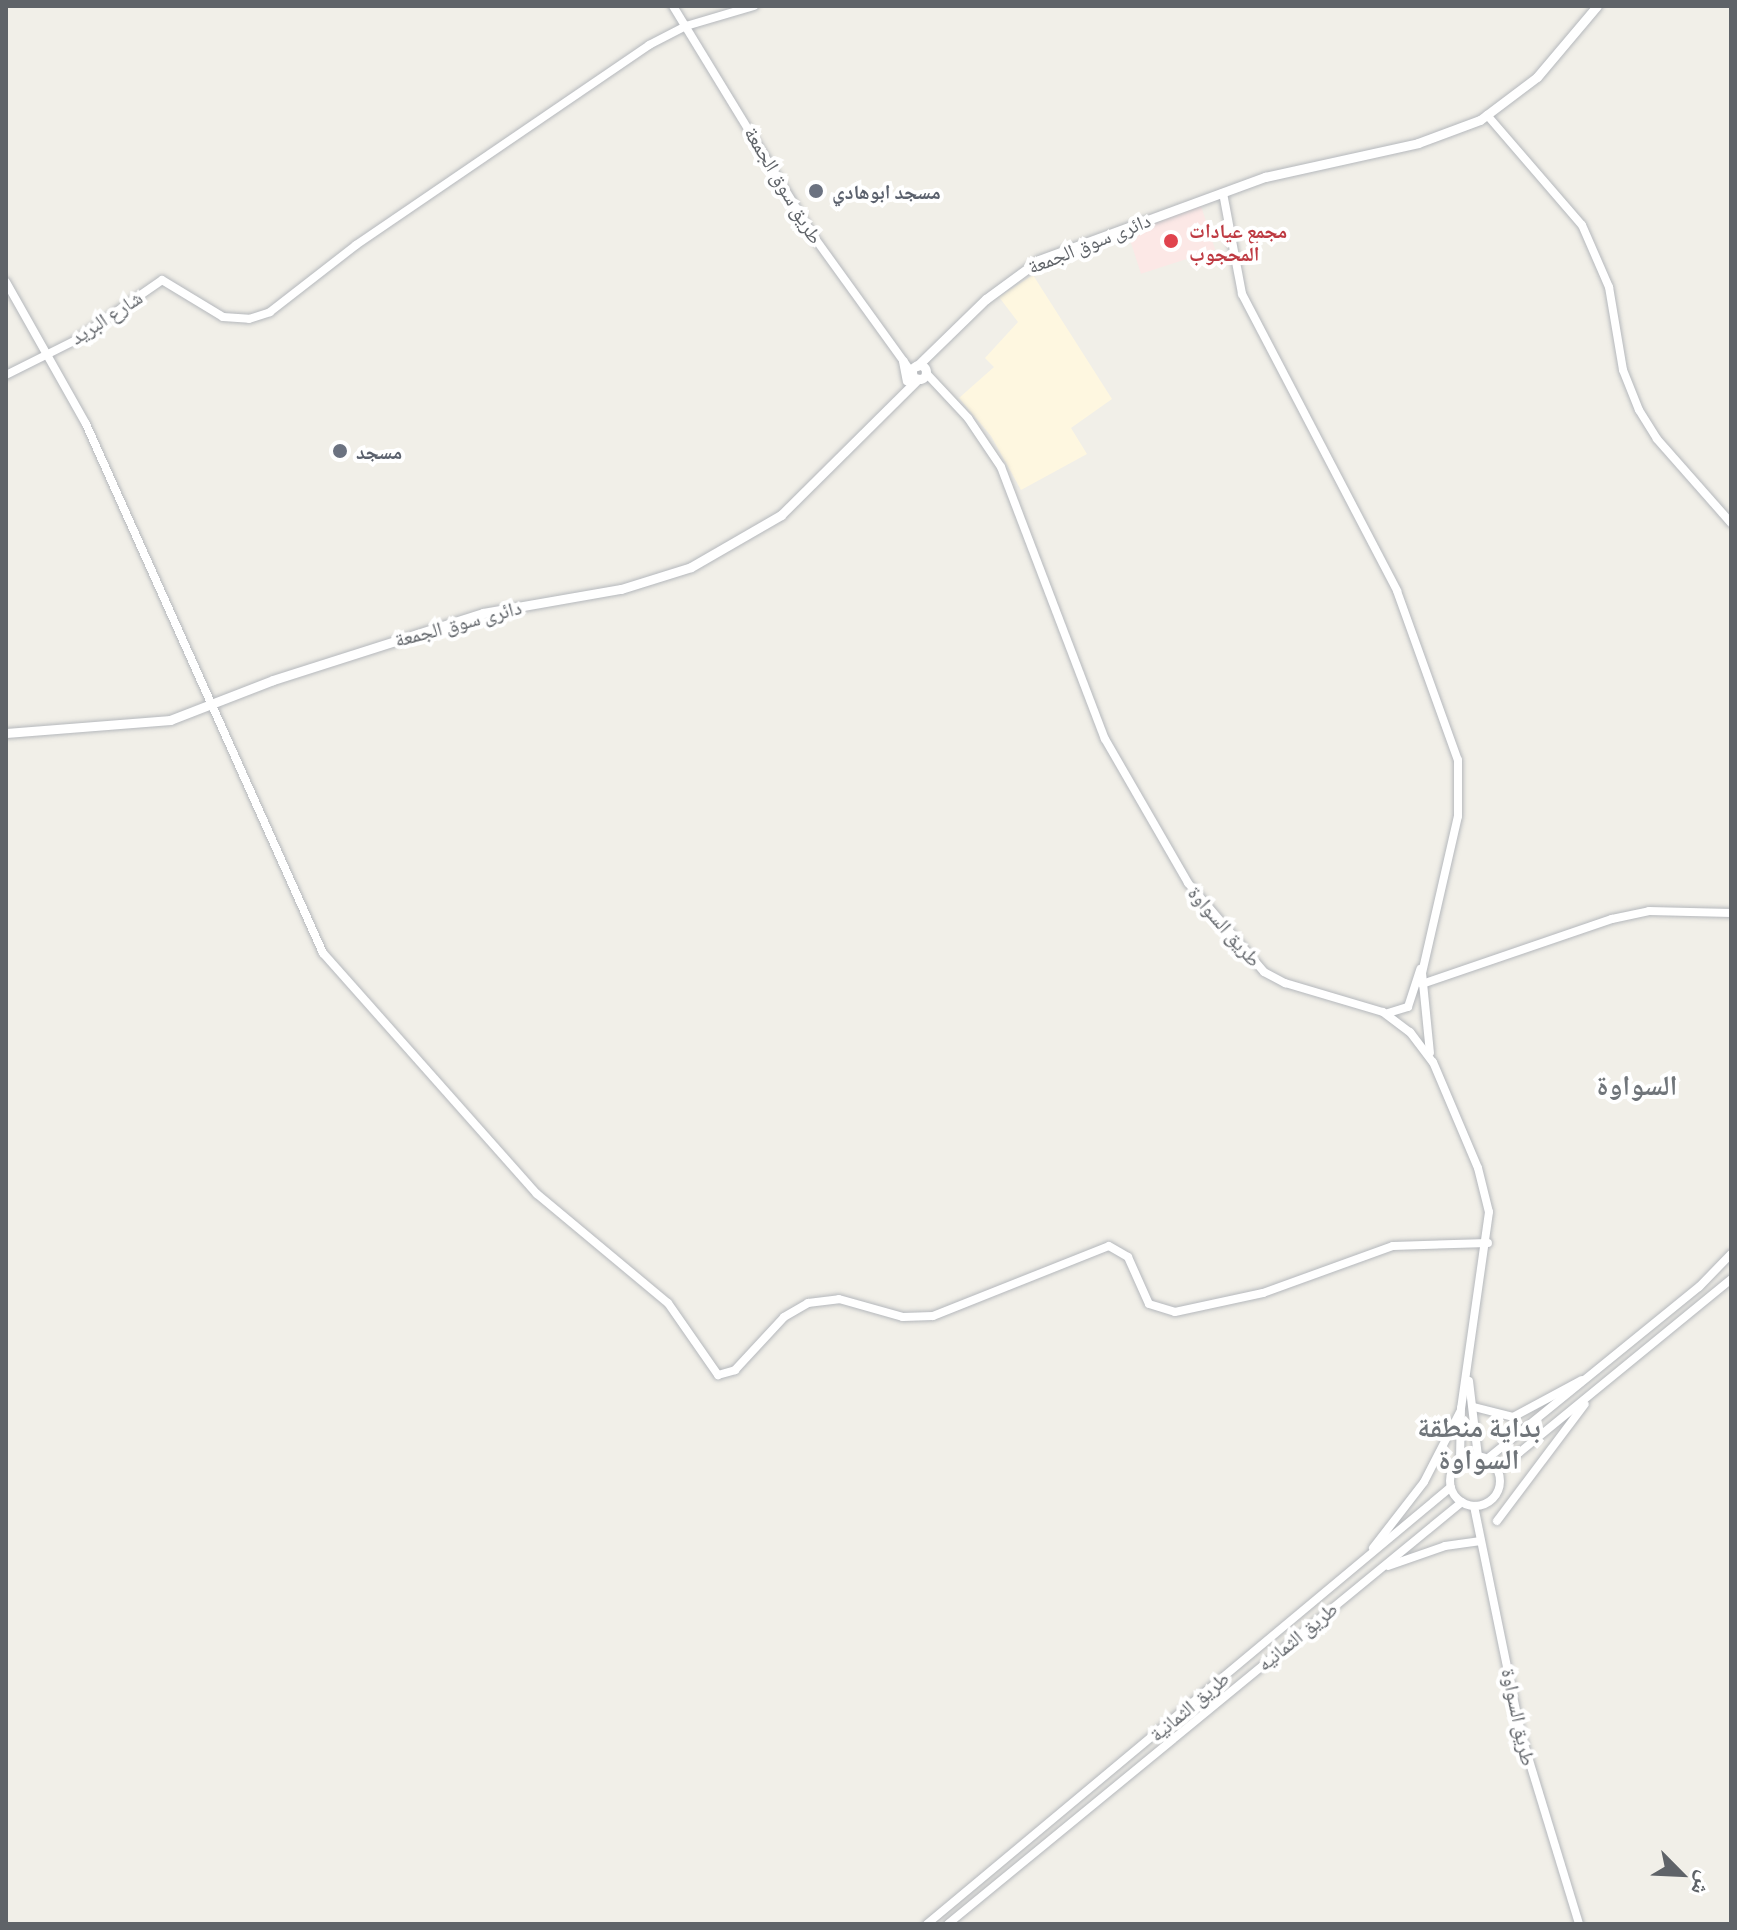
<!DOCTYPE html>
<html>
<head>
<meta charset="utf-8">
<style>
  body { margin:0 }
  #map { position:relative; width:1737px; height:1930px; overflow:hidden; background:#f1efe8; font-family:Manrope,"Noto Naskh Arabic",sans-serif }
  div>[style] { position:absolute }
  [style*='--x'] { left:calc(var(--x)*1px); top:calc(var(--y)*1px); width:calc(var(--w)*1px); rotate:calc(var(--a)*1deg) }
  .commercial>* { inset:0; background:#fef7e0 }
  .medical>* { inset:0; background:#fce8e6; transform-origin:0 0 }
  .roads { filter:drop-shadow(0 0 2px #b5b8bc) drop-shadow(0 0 2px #b5b8bc) }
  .tertiary>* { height:8px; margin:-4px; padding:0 4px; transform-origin:4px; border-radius:4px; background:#fff }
  .tertiary>.ring { margin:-4px; padding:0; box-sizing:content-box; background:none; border:8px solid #fff; border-radius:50% }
  .secondary>* { height:9px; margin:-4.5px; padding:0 4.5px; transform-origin:4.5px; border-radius:4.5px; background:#fff }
  .secondary>.ring { margin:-4.5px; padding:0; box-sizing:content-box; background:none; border:9px solid #fff; border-radius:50% }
  .dots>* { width:22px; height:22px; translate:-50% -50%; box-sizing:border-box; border:4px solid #fff; border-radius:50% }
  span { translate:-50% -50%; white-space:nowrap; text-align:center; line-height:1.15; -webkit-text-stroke:8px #fff; paint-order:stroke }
  .street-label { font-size:20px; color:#5f6368 }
  .worship-label { font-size:20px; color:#5b616d; font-weight:700 }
  .left { translate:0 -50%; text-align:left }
  .health-label { font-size:20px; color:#be3a42; font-weight:700 }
  .district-label { font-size:28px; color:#70757a; font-weight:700 }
  .frame { position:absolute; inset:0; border:8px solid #5f6368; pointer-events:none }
  .north { position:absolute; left:1641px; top:1834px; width:80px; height:80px; -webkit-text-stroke:6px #fff; paint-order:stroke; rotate:114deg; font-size:22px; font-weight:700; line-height:32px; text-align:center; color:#5f6368 }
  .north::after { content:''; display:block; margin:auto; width:28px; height:36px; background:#5f6368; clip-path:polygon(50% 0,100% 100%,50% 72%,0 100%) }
</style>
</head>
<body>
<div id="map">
  <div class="commercial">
    <div style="clip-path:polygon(1033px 275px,1112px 399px,1071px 428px,1087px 454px,1021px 490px,991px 436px,959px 398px,994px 367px,985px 358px,1018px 322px,999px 297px)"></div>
  </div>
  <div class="medical">
    <div style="left:1201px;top:206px;width:46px;height:78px;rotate:72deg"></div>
  </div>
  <div class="roads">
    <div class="tertiary">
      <div style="--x:673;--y:6;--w:271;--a:58.6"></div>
      <div style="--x:814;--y:237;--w:168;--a:54.2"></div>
      <div style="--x:1487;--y:115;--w:145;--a:49.2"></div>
      <div style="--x:1582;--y:225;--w:68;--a:66.5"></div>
      <div style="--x:1609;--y:287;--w:84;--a:80.4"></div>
      <div style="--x:1623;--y:370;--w:43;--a:68.2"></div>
      <div style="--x:1639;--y:410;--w:34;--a:58"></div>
      <div style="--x:1657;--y:439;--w:112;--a:48.6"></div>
      <div style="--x:1223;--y:193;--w:103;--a:79.3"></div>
      <div style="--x:1242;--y:294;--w:335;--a:62.4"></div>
      <div style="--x:1397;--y:591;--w:180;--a:70.2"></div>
      <div style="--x:1458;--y:760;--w:56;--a:90"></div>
      <div style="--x:1458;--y:816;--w:161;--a:102.9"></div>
      <div style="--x:1422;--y:973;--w:80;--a:84.3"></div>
      <div style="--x:6;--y:282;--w:163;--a:60.6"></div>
      <div style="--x:86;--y:424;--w:580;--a:65.87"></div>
      <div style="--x:323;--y:953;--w:322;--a:48.4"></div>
      <div style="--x:537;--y:1194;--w:170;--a:39.8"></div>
      <div style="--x:668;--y:1303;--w:88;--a:55.2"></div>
      <div style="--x:718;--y:1375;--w:18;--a:-16"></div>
      <div style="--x:735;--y:1370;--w:72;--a:-47.2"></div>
      <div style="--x:784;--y:1317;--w:28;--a:-30"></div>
      <div style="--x:808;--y:1303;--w:31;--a:-7"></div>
      <div style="--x:839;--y:1299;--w:66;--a:15.7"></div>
      <div style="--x:903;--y:1317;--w:30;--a:-2"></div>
      <div style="--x:933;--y:1316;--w:189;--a:-21.7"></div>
      <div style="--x:1109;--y:1246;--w:22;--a:30"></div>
      <div style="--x:1128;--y:1257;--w:51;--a:65.9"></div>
      <div style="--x:1149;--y:1304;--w:27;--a:17"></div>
      <div style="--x:1175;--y:1312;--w:90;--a:-12.2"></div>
      <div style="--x:1263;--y:1293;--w:138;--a:-19.9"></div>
      <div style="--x:1393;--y:1246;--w:95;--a:-1.8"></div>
      <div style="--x:926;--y:373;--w:62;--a:47"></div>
      <div style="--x:968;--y:418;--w:59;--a:56"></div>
      <div style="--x:1001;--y:467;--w:291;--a:69.1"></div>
      <div style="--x:1105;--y:739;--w:166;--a:60"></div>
      <div style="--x:1188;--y:883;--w:117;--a:49.5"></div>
      <div style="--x:1264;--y:972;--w:24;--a:28"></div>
      <div style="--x:1285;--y:983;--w:102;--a:16.5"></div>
      <div style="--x:1383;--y:1012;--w:34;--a:37"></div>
      <div style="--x:1410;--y:1032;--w:38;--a:53"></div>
      <div style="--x:1433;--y:1062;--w:115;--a:67"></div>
      <div style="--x:1478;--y:1168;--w:45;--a:76"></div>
      <div style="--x:1489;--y:1212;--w:198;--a:98.1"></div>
      <div style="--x:1461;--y:1408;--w:53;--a:91.1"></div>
      <div style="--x:6;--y:375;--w:76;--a:-26.6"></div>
      <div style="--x:74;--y:341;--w:107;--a:-34.7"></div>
      <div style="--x:162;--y:280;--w:71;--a:31.2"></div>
      <div style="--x:223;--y:317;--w:26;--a:4"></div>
      <div style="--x:249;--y:319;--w:22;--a:-18"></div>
      <div style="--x:270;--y:312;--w:109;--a:-37.9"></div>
      <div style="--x:356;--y:245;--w:355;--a:-34.3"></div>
      <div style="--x:649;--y:45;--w:42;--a:-27.2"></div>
      <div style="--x:686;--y:26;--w:71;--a:-16.4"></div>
      <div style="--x:1422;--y:984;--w:201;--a:-18.9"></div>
      <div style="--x:1612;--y:919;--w:38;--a:-12"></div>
      <div style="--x:1649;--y:911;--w:82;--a:1.4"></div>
      <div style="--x:1388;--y:1013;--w:21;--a:-17"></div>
      <div style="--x:1408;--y:1007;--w:40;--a:-72"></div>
      <div style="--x:1469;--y:1381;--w:76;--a:83.2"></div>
      <div style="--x:1474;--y:1407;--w:40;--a:14.4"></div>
      <div style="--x:1513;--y:1417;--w:78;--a:-28.2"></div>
      <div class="ring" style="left:1450px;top:1456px;width:42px;height:42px"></div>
      <div style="--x:1487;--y:1459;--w:273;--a:-39.1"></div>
      <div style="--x:1699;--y:1287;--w:46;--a:-45.9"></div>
      <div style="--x:1498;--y:1470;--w:301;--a:-39.3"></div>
      <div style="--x:1474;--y:1506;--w:233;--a:78.4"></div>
      <div style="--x:1521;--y:1734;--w:199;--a:73"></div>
      <div style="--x:1497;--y:1521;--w:146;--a:-53.1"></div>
      <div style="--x:1373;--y:1548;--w:83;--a:-52.3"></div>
      <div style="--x:1424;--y:1482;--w:79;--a:-62.8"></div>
      <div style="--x:1388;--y:1566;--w:60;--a:-19.3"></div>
      <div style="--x:1445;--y:1546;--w:36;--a:-8"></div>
      <div style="--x:927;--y:1924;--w:682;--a:-39.83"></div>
      <div style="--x:948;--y:1924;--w:665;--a:-39.39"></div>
    </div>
    <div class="secondary">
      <div style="--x:903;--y:361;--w:20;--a:79"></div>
      <div class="ring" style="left:912px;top:365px;width:5px;height:5px"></div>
      <div style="--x:917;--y:366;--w:96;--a:-44.2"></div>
      <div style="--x:986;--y:299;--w:66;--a:-36.3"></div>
      <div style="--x:1039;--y:260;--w:241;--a:-20.2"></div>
      <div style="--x:1265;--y:177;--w:157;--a:-12.5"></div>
      <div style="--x:1418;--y:143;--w:66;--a:-20.4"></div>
      <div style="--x:1480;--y:120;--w:71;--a:-37"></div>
      <div style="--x:1537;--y:77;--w:93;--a:-49.8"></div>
      <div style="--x:6;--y:733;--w:165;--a:-4.5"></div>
      <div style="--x:170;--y:720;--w:110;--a:-21.2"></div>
      <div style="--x:273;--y:680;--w:220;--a:-17.7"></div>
      <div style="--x:483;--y:613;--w:140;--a:-9.9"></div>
      <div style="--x:621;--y:589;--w:73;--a:-17.4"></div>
      <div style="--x:691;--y:567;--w:104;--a:-30"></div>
      <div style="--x:781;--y:515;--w:193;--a:-44.8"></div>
    </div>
  </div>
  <div class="dots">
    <div style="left:816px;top:191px;background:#6b7280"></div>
    <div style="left:1171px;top:241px;background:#e0444e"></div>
    <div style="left:340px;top:451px;background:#6b7280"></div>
  </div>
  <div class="street-label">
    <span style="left:784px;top:185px;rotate:59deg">طريق سوق الجمعة</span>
    <span style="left:1089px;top:243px;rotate:-22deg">دائرى سوق الجمعة</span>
    <span style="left:106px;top:317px;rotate:-33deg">شارع البريد</span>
    <span style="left:458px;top:623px;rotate:-15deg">دائرى سوق الجمعة</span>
    <span style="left:1225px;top:926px;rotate:49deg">طريق السواوة</span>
    <span style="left:1297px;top:1636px;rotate:-39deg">طريق الثمانيه</span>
    <span style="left:1189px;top:1706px;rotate:-40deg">طريق الثمانية</span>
    <span style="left:1519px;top:1717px;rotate:78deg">طريق السواوة</span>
  </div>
  <div class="worship-label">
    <span class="left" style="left:832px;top:191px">مسجد ابوهادي</span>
    <span class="left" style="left:356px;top:451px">مسجد</span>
  </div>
  <div class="health-label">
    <span class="left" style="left:1189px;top:242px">مجمع عيادات<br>المحجوب</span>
  </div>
  <div class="district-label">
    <span style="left:1637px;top:1084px">السواوة</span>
    <span style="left:1479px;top:1442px">بداية منطقة<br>السواوة</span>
  </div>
  <div class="frame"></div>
  <div class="north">ش</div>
</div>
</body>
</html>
